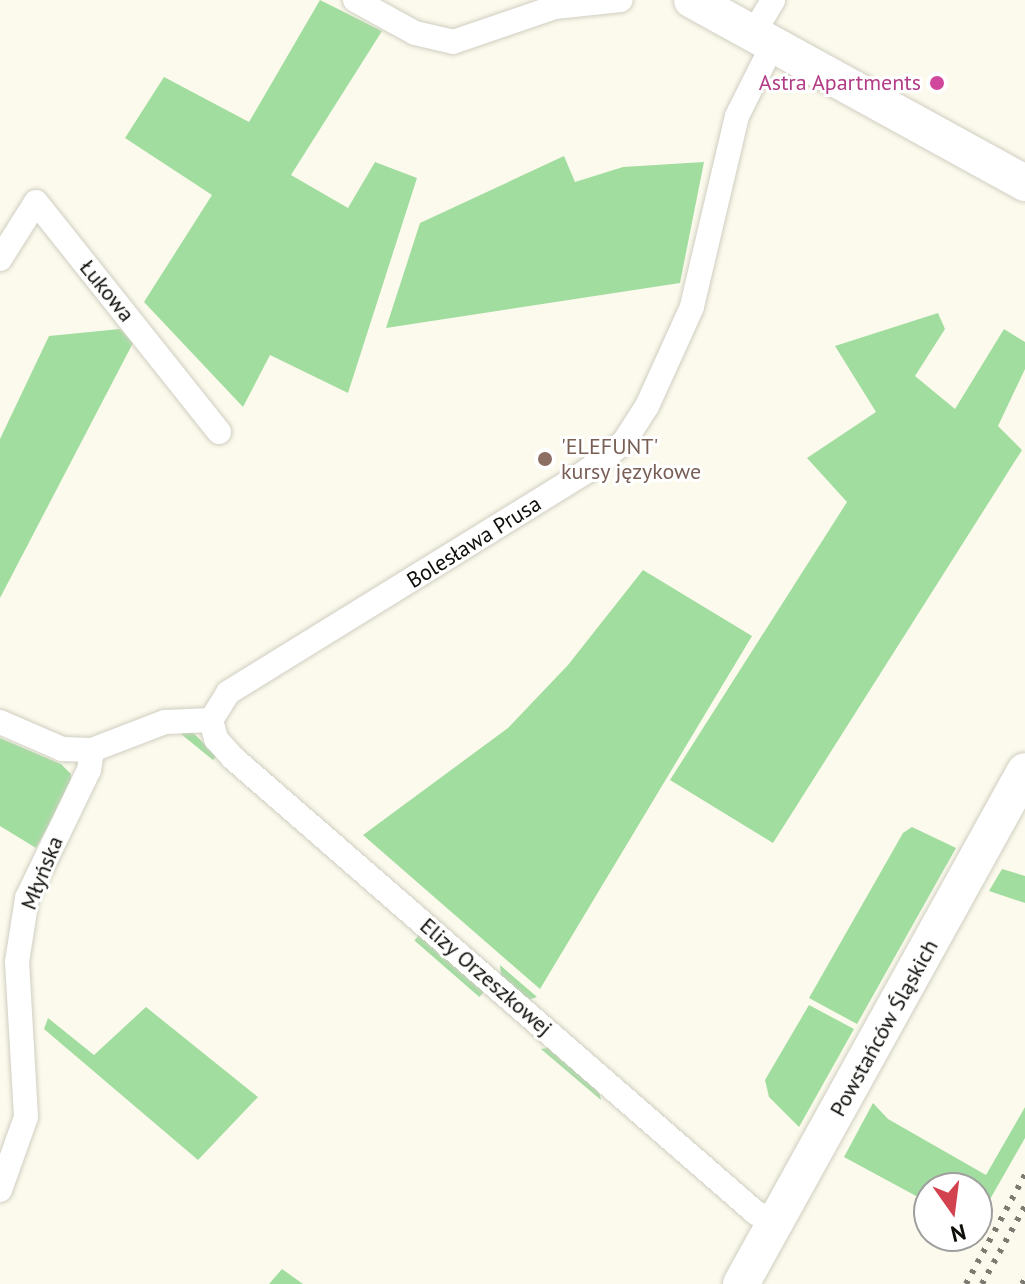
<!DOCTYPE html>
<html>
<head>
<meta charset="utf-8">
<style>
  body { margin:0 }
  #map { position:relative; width:1025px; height:1284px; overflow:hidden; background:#fbfaec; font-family:"PT Sans",sans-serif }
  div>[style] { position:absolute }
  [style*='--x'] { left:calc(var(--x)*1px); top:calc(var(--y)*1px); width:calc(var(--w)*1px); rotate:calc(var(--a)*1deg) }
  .green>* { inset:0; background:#a2dda0; transform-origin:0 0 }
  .roads { filter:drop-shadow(0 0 2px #d0cec2) drop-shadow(0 0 2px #d0cec2) }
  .street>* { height:24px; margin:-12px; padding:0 12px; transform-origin:12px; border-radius:12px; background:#fff }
  .secondary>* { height:36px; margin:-18px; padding:0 18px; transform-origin:18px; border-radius:18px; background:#fff }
  .rail>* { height:6px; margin-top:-3px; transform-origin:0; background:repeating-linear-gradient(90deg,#7c7b72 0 4px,transparent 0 12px) }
  .dots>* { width:22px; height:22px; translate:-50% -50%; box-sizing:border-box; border:4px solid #fff; border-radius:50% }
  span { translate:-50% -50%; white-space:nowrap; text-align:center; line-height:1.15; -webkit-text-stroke:6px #fff; paint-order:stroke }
  .hotel-label { font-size:22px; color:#b23c85 }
  .right { translate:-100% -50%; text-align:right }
  .street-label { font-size:22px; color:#0e0e09 }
  .education-label { font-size:22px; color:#785e54 }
  .left { translate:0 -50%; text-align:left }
  .north { position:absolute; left:913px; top:1172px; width:80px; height:80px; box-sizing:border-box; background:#fff; border:2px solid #9f9f9d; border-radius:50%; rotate:166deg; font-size:22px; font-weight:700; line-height:32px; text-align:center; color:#0e0e09 }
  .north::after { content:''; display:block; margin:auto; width:28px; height:36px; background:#d3424f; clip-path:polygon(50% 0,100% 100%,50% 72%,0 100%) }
</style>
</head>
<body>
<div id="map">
  <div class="green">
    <div style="clip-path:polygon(320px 0,382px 31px,291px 175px,348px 208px,375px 162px,417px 178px,348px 393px,270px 355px,243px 407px,144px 302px,212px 195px,125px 138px,164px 77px,249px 122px)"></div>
    <div style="clip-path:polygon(564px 156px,575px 182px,623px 167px,704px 162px,680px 283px,386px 328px,420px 223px)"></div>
    <div style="clip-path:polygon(938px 313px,945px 329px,915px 376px,955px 409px,1004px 329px,1025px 342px,1025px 369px,998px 426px,1022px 450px,773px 843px,670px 780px,847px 502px,807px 458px,876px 412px,835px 346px)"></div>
    <div style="clip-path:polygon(120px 329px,133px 343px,0 598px,0 439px,49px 336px)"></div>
    <div style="clip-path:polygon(643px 570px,752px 636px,540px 989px,363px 835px,508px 728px,568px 665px)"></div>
    <div style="clip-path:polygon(187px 727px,217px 756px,213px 760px,181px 734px)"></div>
    <div style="clip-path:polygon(0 738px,61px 764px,71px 774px,71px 785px,36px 848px,0 826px)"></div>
    <div style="clip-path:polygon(912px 827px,956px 848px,857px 1024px,809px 998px,903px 833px)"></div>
    <div style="clip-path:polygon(1002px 869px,1025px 876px,1025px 903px,989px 891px)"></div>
    <div style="left:421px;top:933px;width:86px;height:10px;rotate:41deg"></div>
    <div style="clip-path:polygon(500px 965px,537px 997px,528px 1000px,501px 977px)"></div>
    <div style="clip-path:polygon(809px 1005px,854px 1029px,799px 1127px,769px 1097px,765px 1080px)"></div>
    <div style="clip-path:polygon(146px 1007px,258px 1097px,198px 1160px,44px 1029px,48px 1018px,94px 1055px)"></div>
    <div style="clip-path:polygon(548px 1048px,599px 1090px,601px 1100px,541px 1049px)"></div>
    <div style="clip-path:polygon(873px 1103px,888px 1119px,986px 1175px,1025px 1107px,1025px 1138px,977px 1222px,977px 1188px,929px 1188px,929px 1203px,844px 1157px)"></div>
    <div style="clip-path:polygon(282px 1269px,303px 1284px,269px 1284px)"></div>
  </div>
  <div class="roads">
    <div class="street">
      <div style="--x:355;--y:0;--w:68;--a:28.8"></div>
      <div style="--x:415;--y:33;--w:39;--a:13"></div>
      <div style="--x:453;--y:42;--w:108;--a:-18.9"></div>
      <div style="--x:555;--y:7;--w:66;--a:-6.1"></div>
      <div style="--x:754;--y:32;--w:37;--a:-59"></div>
      <div style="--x:773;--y:44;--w:80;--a:116.6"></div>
      <div style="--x:737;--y:116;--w:196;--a:103.3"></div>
      <div style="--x:692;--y:307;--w:109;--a:114.4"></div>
      <div style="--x:647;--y:406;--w:43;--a:122.6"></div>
      <div style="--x:624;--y:442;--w:47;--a:141.9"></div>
      <div style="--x:587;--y:471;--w:422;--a:148.3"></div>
      <div style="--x:228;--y:693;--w:32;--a:122"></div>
      <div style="--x:211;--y:720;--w:20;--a:75"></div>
      <div style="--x:216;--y:739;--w:25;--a:48"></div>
      <div style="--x:233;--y:758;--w:693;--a:41.02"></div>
      <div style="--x:756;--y:1213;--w:22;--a:22"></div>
      <div style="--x:0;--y:259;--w:67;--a:-57.7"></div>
      <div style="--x:36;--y:202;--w:294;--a:51.5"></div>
      <div style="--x:0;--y:722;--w:68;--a:23.5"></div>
      <div style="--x:62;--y:749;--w:30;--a:2"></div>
      <div style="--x:92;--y:750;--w:78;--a:-21"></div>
      <div style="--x:165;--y:722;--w:46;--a:-2.5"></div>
      <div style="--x:0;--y:1190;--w:77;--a:-70.4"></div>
      <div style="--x:26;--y:1117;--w:155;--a:-93.3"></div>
      <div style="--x:17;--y:962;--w:65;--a:-81.1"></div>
      <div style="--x:27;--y:898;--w:142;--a:-64.2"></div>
      <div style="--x:89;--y:770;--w:20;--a:-81"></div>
    </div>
    <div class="secondary">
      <div style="--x:692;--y:0;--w:380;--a:28.8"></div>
      <div style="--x:741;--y:1284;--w:586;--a:-61.03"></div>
    </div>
  </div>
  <div class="rail">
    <div style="--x:966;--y:1284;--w:124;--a:-61.6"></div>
    <div style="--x:982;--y:1284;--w:89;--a:-61.1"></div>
    <div style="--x:1022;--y:1284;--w:6;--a:-59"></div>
  </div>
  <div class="dots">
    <div style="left:937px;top:83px;background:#d1479c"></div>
    <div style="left:545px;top:459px;background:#8d6e63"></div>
  </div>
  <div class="hotel-label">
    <span class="right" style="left:921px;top:83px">Astra Apartments</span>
  </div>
  <div class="street-label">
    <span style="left:107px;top:291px;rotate:51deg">Łukowa</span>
    <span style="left:474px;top:542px;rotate:-32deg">Bolesława Prusa</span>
    <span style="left:42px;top:873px;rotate:-68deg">Młyńska</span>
    <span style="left:486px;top:977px;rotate:41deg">Elizy Orzeszkowej</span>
    <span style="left:884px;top:1028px;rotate:-61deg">Powstańców Śląskich</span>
  </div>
  <div class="education-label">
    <span class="left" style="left:561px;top:459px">'ELEFUNT'<br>kursy językowe</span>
  </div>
  <div class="north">N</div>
</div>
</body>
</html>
